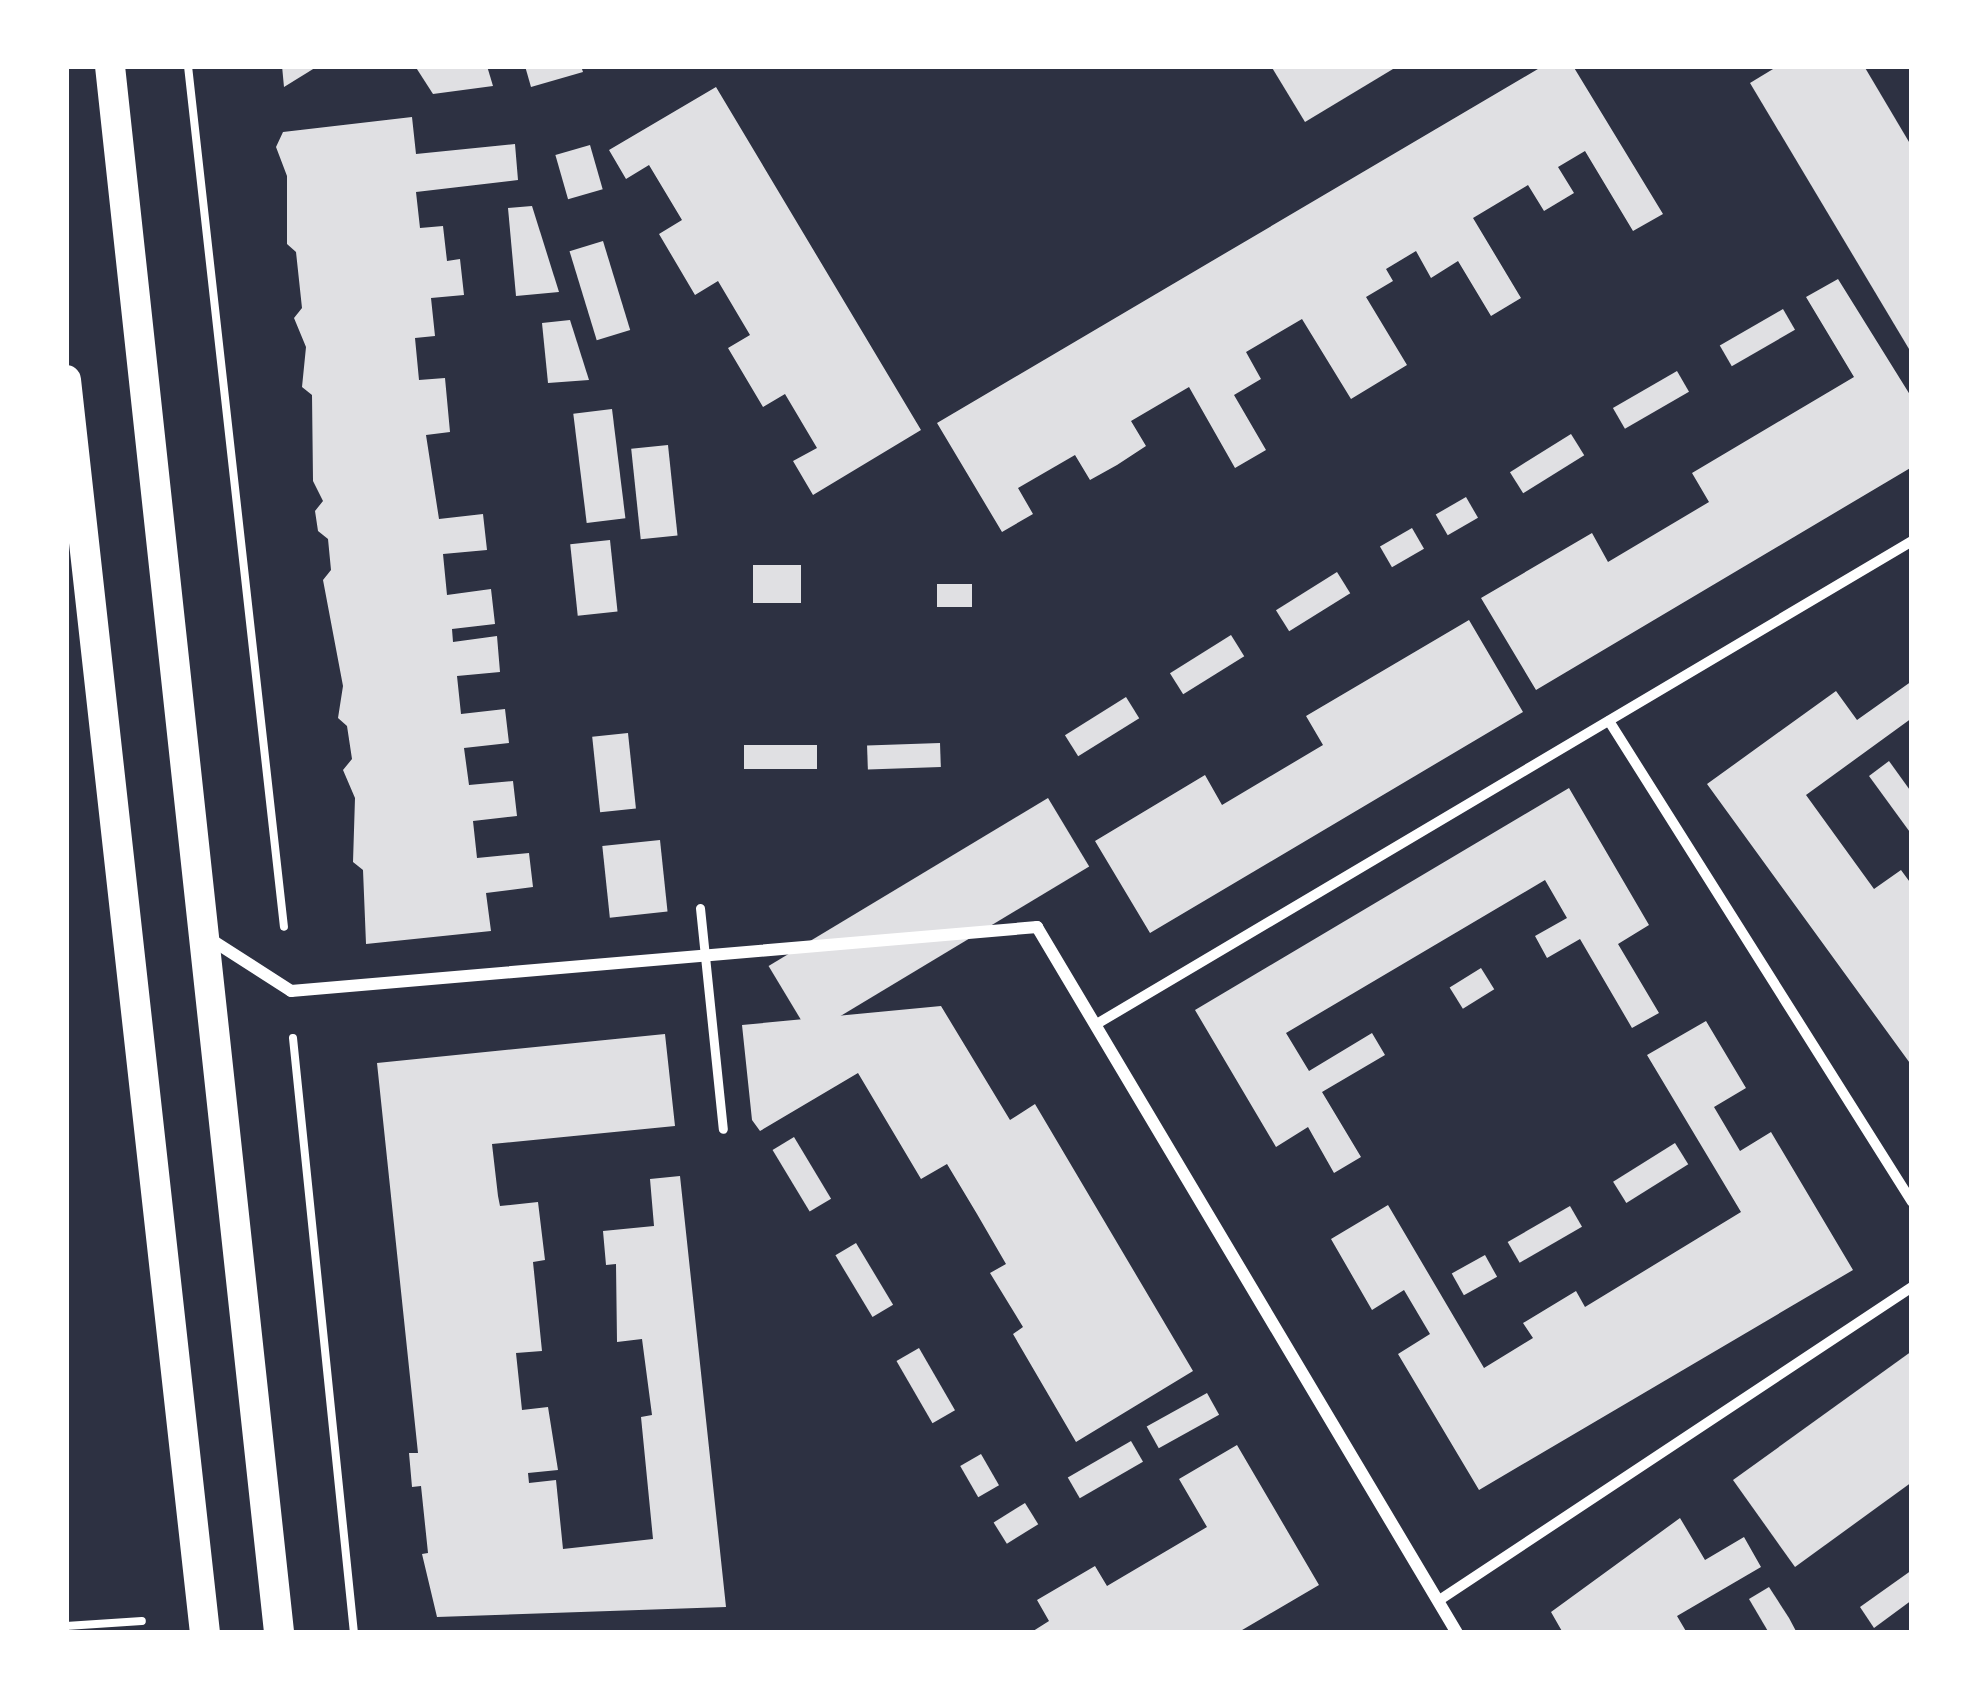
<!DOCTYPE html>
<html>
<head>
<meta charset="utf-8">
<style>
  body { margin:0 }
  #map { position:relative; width:1978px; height:1699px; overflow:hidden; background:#2d3142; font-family:"Golos Text",sans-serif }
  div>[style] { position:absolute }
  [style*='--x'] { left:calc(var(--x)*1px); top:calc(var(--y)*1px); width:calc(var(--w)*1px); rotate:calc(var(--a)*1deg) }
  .building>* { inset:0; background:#e0e0e3; transform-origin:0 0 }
  .path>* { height:8px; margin:-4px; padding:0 4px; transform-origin:4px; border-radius:4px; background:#fff }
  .service>* { height:9px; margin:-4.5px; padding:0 4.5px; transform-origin:4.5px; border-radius:4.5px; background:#fff }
  .pedestrian>* { height:10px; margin:-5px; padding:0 5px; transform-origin:5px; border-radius:5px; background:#fff }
  .minor>* { height:12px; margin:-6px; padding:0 6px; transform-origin:6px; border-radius:6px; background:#fff }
  .primary>* { height:30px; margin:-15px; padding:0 15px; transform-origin:15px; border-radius:15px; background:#fff }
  span { translate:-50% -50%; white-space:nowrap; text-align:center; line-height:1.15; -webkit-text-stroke:10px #fff; paint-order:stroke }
  .frame { position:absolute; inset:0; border:69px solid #fff; pointer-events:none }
</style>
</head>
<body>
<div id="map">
  <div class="building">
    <div style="clip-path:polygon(282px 66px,318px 66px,284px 87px)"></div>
    <div style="clip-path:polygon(415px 66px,487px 66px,493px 86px,433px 94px)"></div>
    <div style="clip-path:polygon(525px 66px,581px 66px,583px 72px,531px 87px)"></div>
    <div style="clip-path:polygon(1271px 66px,1398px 66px,1305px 122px)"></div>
    <div style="clip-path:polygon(1543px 66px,1573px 66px,1663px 214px,1633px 231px,1585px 151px,1558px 167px,1574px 193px,1544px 211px,1528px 185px,1473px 218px,1521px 298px,1491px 316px,1458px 261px,1431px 278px,1416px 251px,1386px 269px,1393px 281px,1366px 297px,1407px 365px,1351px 399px,1302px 319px,1246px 352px,1261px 379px,1234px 395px,1266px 450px,1235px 468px,1189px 387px,1131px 421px,1146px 446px,1117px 465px,1090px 480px,1075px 455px,1018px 488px,1033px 514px,1002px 532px,937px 423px)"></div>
    <div style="clip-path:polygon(1778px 66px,1864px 66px,1912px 147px,1912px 354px,1750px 83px)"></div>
    <div style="clip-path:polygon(716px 87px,921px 430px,813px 495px,793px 461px,817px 448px,785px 394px,763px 407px,728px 348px,750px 335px,718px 281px,695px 295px,659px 234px,682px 220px,649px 165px,626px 179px,609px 150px)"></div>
    <div style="clip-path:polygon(412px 117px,416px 154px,515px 144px,518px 180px,416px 192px,420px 228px,443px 226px,447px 261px,460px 259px,464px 295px,431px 298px,435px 336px,415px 338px,419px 380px,445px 378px,450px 432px,426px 435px,439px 519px,483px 514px,487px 550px,443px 554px,447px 595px,491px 589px,495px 624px,452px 629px,453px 642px,497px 636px,500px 672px,457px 676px,461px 714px,505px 709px,509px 743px,464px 748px,469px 785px,513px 781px,517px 816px,473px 821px,477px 858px,529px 853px,533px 887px,486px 893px,491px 931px,366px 944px,363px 870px,353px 862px,355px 798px,343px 770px,352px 759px,347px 726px,338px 718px,343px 686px,323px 580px,331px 570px,328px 539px,318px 531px,315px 511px,323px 501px,313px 481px,312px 395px,302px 387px,306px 347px,294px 318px,302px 308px,296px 252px,287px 244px,287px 176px,276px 147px,283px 132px)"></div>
    <div style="left:590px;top:145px;width:46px;height:36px;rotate:74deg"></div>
    <div style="clip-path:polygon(532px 206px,559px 292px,516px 296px,508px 208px)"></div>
    <div style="left:603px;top:241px;width:93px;height:35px;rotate:73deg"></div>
    <div style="clip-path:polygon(1838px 279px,1912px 398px,1912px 467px,1536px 690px,1481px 598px,1592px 533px,1608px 562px,1709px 502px,1692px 473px,1854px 377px,1806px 297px)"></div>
    <div style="left:1783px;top:309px;width:24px;height:73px;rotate:60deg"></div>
    <div style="clip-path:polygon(570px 320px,589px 380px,548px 383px,542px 323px)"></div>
    <div style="left:1677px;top:371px;width:24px;height:74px;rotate:60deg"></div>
    <div style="left:612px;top:409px;width:110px;height:39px;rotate:83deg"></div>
    <div style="left:1571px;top:434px;width:25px;height:72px;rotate:58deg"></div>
    <div style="left:668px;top:445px;width:91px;height:37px;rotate:84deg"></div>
    <div style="left:1466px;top:497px;width:24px;height:35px;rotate:60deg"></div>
    <div style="left:1412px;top:528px;width:24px;height:37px;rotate:60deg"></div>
    <div style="left:610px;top:540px;width:72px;height:40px;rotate:84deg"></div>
    <div style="left:753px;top:565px;width:48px;height:38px"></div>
    <div style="left:1337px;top:572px;width:25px;height:72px;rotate:58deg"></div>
    <div style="left:937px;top:584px;width:35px;height:23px"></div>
    <div style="clip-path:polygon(1469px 620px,1523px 712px,1150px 933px,1095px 841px,1205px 775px,1222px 805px,1323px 745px,1306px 716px)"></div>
    <div style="left:1231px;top:635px;width:25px;height:72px;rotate:58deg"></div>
    <div style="clip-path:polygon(1912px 681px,1912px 718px,1806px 795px,1874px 889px,1901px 870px,1912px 885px,1912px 1066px,1707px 784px,1836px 691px,1857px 720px)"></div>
    <div style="left:1126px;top:697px;width:25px;height:72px;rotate:58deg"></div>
    <div style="left:628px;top:733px;width:76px;height:36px;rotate:84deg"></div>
    <div style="left:940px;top:743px;width:24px;height:73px;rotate:88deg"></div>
    <div style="left:744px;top:745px;width:73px;height:24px"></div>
    <div style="clip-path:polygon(1889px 761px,1912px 793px,1912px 835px,1869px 776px)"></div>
    <div style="clip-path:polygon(1569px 788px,1649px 925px,1618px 944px,1659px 1013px,1632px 1028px,1580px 939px,1547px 958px,1535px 936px,1567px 918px,1545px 880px,1286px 1033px,1309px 1071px,1372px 1033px,1385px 1055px,1322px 1092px,1361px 1157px,1334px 1173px,1308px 1127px,1276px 1147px,1195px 1010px)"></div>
    <div style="left:1048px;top:798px;width:80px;height:326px;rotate:59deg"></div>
    <div style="left:660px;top:840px;width:72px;height:58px;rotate:84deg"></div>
    <div style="left:1481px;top:968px;width:25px;height:37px;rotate:58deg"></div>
    <div style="clip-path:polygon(941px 1006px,1010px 1120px,1035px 1104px,1193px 1371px,1076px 1442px,1013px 1334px,1023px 1327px,990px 1273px,1006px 1264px,977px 1214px,947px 1164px,921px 1179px,858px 1073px,760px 1131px,752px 1120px,742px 1025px)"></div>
    <div style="clip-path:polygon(1706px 1021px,1746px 1088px,1714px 1107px,1740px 1151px,1771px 1132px,1853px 1270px,1479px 1490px,1398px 1354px,1430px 1334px,1404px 1290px,1372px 1310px,1331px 1239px,1388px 1205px,1484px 1368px,1533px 1338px,1523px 1323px,1576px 1291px,1585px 1307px,1741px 1212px,1647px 1055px)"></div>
    <div style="clip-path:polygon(665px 1034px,675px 1126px,492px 1144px,498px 1196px,500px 1206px,538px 1202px,545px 1260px,533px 1262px,542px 1351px,516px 1353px,522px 1410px,548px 1407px,558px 1470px,528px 1473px,529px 1483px,556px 1480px,563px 1549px,653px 1539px,641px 1417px,652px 1415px,642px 1339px,617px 1342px,616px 1264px,606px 1265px,603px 1231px,654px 1226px,650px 1179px,680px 1176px,726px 1607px,437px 1617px,422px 1554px,428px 1553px,421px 1486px,412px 1487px,409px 1453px,418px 1453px,377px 1063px)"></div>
    <div style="left:794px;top:1137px;width:72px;height:25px;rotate:59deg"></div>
    <div style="left:1675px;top:1143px;width:25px;height:73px;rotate:58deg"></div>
    <div style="left:1570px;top:1206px;width:24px;height:72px;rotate:60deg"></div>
    <div style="left:856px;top:1243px;width:72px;height:24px;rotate:59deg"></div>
    <div style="left:1485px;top:1255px;width:25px;height:38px;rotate:61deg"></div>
    <div style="left:919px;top:1348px;width:72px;height:26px;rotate:60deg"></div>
    <div style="clip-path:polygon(1912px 1351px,1912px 1482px,1795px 1567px,1733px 1480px)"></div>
    <div style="left:1207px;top:1393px;width:25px;height:69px;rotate:61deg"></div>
    <div style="left:1131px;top:1441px;width:24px;height:73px;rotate:60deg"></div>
    <div style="clip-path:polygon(1237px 1445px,1319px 1585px,1237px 1633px,1030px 1633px,1049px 1621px,1037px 1600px,1095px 1566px,1107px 1586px,1207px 1527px,1179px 1479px)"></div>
    <div style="left:981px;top:1454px;width:36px;height:24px;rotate:60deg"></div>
    <div style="left:1025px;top:1503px;width:25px;height:37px;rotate:58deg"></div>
    <div style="clip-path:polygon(1680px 1518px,1705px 1560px,1744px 1537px,1761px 1567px,1677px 1616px,1687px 1633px,1563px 1633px,1551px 1612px)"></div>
    <div style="clip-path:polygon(1912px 1570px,1912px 1600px,1874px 1628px,1860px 1607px)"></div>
    <div style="clip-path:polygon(1769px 1587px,1789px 1618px,1797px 1633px,1769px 1633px,1749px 1599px)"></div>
  </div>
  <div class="path">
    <div style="--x:188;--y:66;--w:866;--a:83.64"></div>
    <div style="--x:293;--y:1038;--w:598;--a:84.15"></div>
    <div style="--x:66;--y:1626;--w:76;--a:-3.8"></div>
  </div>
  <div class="service">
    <div style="--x:700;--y:908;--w:222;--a:84.1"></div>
  </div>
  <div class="pedestrian">
    <div style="--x:1609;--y:721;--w:568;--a:57.79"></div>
    <div style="--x:1095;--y:1025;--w:950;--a:-30.64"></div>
    <div style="--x:1438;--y:1601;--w:569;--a:-33.52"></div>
  </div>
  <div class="minor">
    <div style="--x:207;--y:937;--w:100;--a:32.7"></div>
    <div style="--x:291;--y:991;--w:749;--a:-4.9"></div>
    <div style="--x:1037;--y:927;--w:821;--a:59.25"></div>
  </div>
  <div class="primary">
    <div style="--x:110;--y:66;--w:1576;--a:83.84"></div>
    <div style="--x:66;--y:380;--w:1261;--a:83.67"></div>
  </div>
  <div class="frame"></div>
</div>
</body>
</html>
